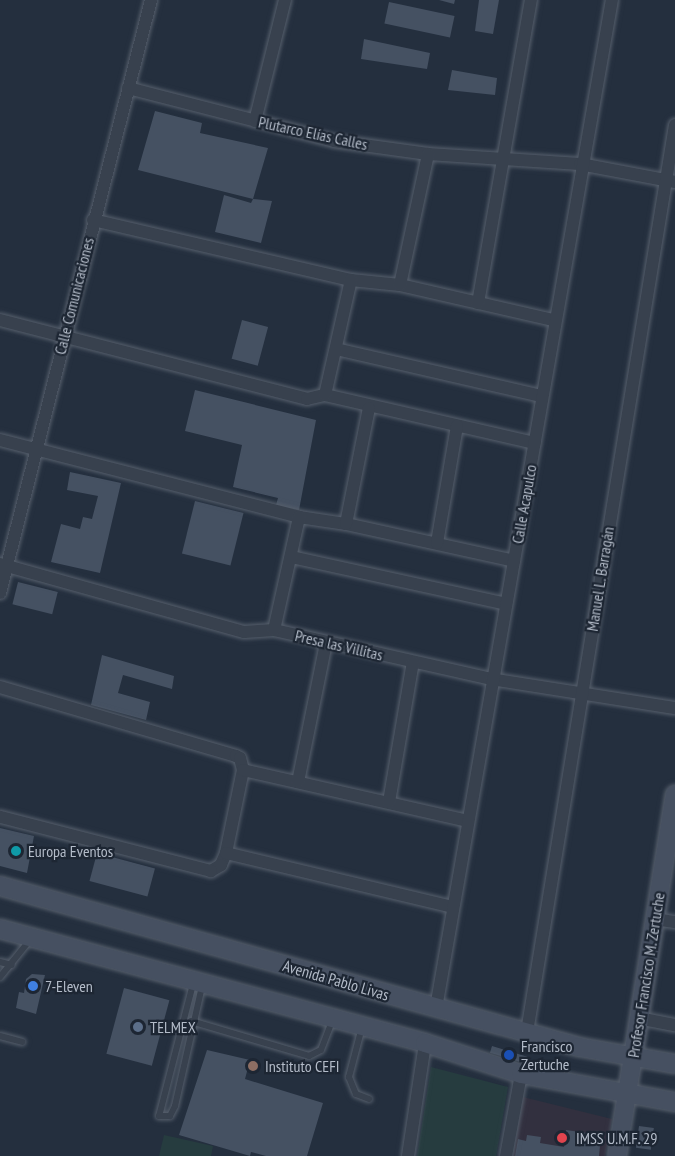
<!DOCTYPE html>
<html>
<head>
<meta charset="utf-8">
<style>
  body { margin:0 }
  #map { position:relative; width:675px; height:1156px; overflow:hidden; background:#242f3e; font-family:"PT Sans Narrow",sans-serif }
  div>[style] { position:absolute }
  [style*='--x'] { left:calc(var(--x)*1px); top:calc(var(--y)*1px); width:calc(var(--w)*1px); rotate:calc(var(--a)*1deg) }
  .medical>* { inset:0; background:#32303f }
  .green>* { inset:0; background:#263c3f }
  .building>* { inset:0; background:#455162; transform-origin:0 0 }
  .roads { filter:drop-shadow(0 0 2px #565f6c) drop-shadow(0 0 2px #565f6c) }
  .lane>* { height:6px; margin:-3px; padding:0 3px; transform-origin:3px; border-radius:3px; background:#38414e }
  .street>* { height:12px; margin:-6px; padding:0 6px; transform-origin:6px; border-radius:6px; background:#38414e }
  .secondary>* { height:18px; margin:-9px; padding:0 9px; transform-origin:9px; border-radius:9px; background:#465061 }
  .dots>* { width:16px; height:16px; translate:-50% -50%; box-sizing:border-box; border:3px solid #1d2633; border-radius:50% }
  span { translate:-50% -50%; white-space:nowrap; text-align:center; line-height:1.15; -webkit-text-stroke:4.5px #1d2633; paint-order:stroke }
  .street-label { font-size:16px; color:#b4bcc9 }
  .poi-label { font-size:16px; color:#b4bcc9 }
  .left { translate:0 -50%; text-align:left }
</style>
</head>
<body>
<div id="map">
  <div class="medical">
    <div style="clip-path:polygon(523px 1097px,612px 1119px,605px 1156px,513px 1156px)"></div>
  </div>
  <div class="green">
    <div style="clip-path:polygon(431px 1067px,508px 1087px,496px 1156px,417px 1156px)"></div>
    <div style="clip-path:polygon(164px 1135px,213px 1146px,211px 1156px,159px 1156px)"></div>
  </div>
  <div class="building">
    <div style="clip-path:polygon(439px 0,455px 0,454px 4px)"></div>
    <div style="clip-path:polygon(479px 0,499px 0,493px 34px,475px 31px)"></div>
    <div style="left:389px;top:2px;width:67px;height:22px;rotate:12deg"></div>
    <div style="clip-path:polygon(364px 39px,430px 53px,427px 69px,361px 59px)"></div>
    <div style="clip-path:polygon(452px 70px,497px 78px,495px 95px,448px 90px)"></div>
    <div style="clip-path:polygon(155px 111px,202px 123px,200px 133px,268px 148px,253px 199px,272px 201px,261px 243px,215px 232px,224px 195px,251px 203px,253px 199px,138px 170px)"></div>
    <div style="left:242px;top:320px;width:27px;height:40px;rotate:15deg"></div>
    <div style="clip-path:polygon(195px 390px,316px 420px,299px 510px,276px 505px,278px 498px,233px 487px,242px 445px,185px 431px)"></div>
    <div style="clip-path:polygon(70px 472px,121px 483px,100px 573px,51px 562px,61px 524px,80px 529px,83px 517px,92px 519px,98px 496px,67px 490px)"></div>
    <div style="left:195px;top:501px;width:50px;height:54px;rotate:14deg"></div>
    <div style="left:18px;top:582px;width:41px;height:23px;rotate:14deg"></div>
    <div style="clip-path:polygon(102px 655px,174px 676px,172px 689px,123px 675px,118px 693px,150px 702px,146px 720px,91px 705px)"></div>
    <div style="clip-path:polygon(0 828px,34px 836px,27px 873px,0 866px)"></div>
    <div style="left:97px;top:853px;width:60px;height:29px;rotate:15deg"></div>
    <div style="clip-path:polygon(32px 974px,45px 975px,36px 1014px,16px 1008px,19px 992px,24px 993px,26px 979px)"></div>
    <div style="left:124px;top:988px;width:47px;height:68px;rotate:15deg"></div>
    <div style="left:492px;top:1046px;width:37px;height:7px;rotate:17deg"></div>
    <div style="clip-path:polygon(207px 1050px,250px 1060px,245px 1079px,323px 1103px,307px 1156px,266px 1156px,251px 1152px,250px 1156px,179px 1135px)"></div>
    <div style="left:639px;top:1126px;width:15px;height:22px;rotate:8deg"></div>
    <div style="clip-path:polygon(566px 1130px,601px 1135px,599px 1156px,515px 1156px,518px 1139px,526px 1141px,527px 1135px,541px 1137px,540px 1143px,564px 1147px)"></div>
  </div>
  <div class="roads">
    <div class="lane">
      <div style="--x:0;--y:962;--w:12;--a:14"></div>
      <div style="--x:0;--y:977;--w:48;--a:-51"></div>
      <div style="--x:193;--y:984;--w:136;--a:104.4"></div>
      <div style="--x:159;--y:1116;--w:11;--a:0"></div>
      <div style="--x:170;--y:1116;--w:11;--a:-63"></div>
      <div style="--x:175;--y:1106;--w:123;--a:-77.3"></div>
      <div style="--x:191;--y:1021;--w:123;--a:16.5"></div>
      <div style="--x:309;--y:1056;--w:13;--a:-27"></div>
      <div style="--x:321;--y:1050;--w:33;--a:-69"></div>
      <div style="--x:362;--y:1027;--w:52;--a:104.6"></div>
      <div style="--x:349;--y:1077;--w:18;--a:68"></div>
      <div style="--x:356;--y:1094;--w:14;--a:21"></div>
      <div style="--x:0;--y:1036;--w:23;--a:15"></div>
    </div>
    <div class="street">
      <div style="--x:128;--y:88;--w:213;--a:14.4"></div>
      <div style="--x:334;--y:141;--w:95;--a:7.9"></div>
      <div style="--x:428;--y:154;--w:152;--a:3.8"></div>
      <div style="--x:580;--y:164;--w:97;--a:10.7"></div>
      <div style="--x:255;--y:121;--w:125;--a:-76.1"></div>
      <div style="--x:93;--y:220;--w:265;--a:13.1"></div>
      <div style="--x:351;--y:280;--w:49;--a:5.8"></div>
      <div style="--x:400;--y:285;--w:157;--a:12.9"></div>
      <div style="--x:400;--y:285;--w:134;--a:-77.9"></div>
      <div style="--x:478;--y:303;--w:308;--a:-80.1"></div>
      <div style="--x:0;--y:320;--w:317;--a:14.4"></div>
      <div style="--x:307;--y:399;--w:18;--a:-13"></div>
      <div style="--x:336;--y:349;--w:211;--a:12.9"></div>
      <div style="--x:325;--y:395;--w:215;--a:12.9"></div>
      <div style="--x:325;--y:395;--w:118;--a:-77.3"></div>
      <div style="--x:0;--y:440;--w:309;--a:14.4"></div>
      <div style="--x:299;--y:517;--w:48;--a:8.5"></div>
      <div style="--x:346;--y:524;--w:172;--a:12.4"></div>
      <div style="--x:346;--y:524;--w:118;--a:-78.8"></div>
      <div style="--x:437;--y:543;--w:119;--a:-80.3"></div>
      <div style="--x:291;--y:557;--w:220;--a:12.3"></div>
      <div style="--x:0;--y:564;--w:253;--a:15.6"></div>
      <div style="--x:244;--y:632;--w:30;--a:-4"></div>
      <div style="--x:274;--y:630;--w:222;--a:12.7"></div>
      <div style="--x:491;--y:679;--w:186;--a:9"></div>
      <div style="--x:0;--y:593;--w:612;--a:-75.71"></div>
      <div style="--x:274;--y:630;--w:116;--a:-77.5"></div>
      <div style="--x:0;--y:687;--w:246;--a:16.3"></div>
      <div style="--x:236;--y:756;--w:4;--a:27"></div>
      <div style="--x:240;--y:758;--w:12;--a:76"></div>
      <div style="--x:243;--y:770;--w:85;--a:101.6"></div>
      <div style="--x:226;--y:853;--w:13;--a:113"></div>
      <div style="--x:221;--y:865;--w:12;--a:149"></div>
      <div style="--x:211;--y:871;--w:218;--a:-165.6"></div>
      <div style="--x:243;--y:770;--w:230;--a:12.8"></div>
      <div style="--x:298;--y:782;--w:142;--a:-78.6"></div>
      <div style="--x:389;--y:802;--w:142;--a:-80.3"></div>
      <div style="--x:226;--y:853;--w:232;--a:13.4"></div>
      <div style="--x:655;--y:919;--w:20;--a:9"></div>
      <div style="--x:436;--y:1008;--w:1023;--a:-80.1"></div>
      <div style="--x:638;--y:1018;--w:38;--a:11"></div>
      <div style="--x:527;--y:1032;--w:919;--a:-80.73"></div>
      <div style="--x:408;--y:1156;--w:114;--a:-81.4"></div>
      <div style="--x:506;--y:1156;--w:83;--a:-79.6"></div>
    </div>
    <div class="secondary">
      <div style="--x:0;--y:886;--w:601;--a:15.54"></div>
      <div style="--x:579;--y:1047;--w:97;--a:10"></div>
      <div style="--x:0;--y:929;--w:440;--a:15"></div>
      <div style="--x:425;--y:1043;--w:101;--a:17.9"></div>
      <div style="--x:521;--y:1074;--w:157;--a:10.3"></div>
      <div style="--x:617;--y:1156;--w:366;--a:-80.9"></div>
    </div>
  </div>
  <div class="dots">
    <div style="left:16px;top:851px;background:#0f9aa8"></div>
    <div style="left:33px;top:986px;background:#3f7fe0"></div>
    <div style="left:138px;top:1027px;background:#5c6f8a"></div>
    <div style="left:509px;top:1055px;background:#1a4fb4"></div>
    <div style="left:253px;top:1066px;background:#8d6e63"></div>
    <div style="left:562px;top:1138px;background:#e0444e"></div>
  </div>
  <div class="street-label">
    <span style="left:313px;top:133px;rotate:12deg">Plutarco Elías Calles</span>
    <span style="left:74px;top:296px;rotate:-76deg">Calle Comunicaciones</span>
    <span style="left:524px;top:504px;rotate:-80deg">Calle Acapulco</span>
    <span style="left:600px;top:579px;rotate:-81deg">Manuel L. Barragán</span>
    <span style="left:339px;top:645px;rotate:13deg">Presa las Villitas</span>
    <span style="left:646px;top:975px;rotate:-81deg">Profesor Francisco M. Zertuche</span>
    <span style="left:336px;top:980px;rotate:16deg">Avenida Pablo Livas</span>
  </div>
  <div class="poi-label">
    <span class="left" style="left:28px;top:851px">Europa Eventos</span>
    <span class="left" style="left:45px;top:986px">7-Eleven</span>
    <span class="left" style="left:150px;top:1027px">TELMEX</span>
    <span class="left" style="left:521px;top:1055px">Francisco<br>Zertuche</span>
    <span class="left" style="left:265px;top:1066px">Instituto CEFI</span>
    <span class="left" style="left:576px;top:1138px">IMSS U.M.F. 29</span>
  </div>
</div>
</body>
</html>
